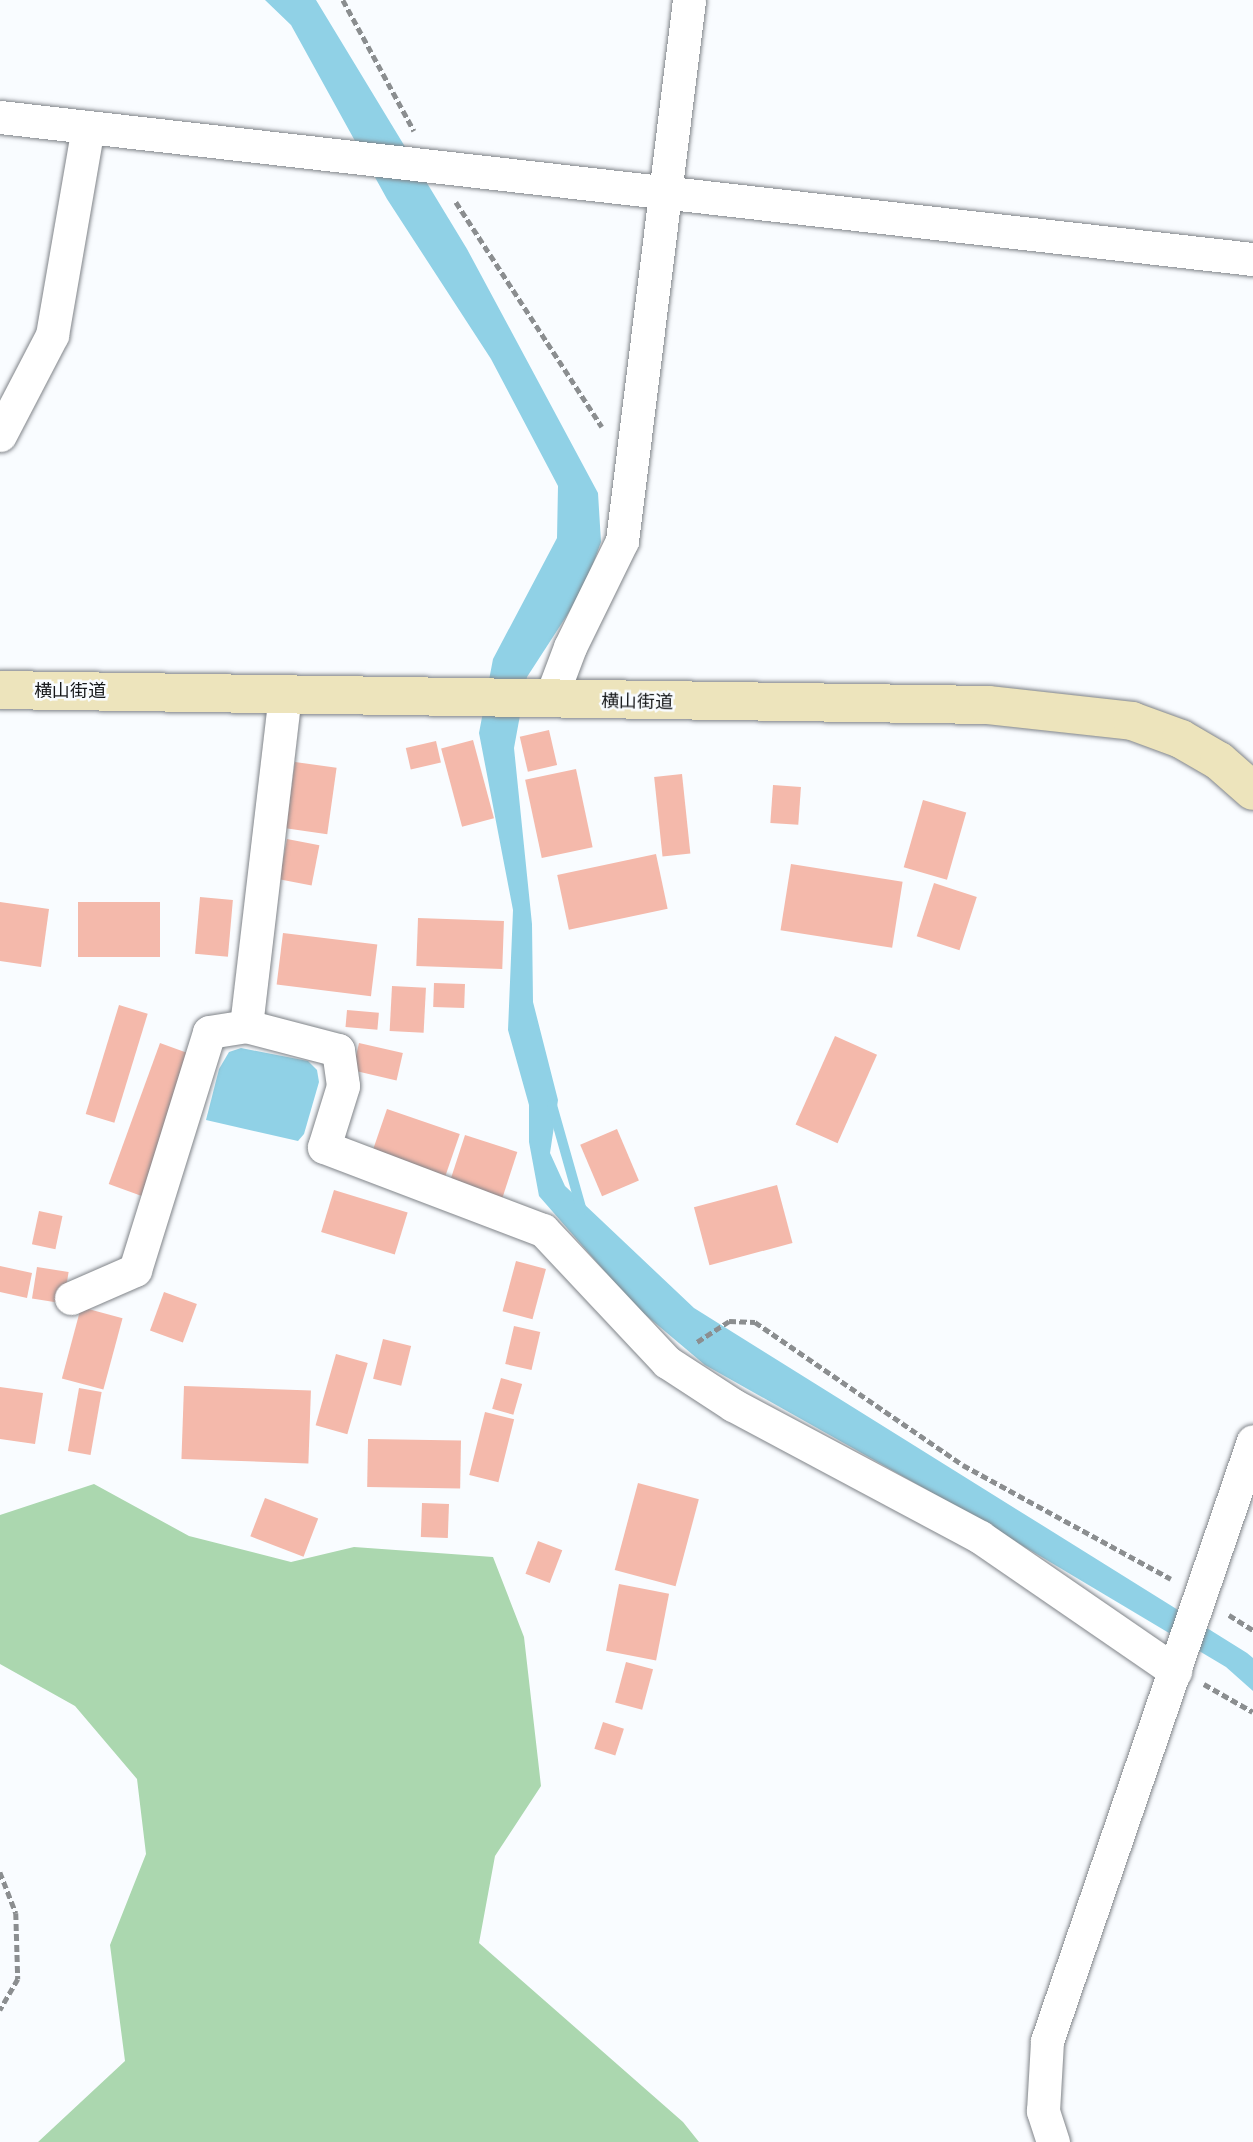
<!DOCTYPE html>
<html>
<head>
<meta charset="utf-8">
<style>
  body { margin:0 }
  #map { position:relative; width:1253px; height:2142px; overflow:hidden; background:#f9fcff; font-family:"Noto Sans","Noto Sans JP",sans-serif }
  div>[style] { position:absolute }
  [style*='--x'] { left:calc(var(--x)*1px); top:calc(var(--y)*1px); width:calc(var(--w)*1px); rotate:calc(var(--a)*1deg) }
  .forest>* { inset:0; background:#abd7af }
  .water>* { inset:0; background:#90d1e6 }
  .stream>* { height:10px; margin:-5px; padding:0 5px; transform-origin:5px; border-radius:5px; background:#90d1e6 }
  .building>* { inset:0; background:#f4b9ab; transform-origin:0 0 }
  .path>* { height:4.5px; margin-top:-2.25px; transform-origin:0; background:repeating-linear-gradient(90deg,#8b8e90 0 7px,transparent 0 10.5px) }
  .roads { filter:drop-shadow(0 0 2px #808489) drop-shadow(0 0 2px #808489) }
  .street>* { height:33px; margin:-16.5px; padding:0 16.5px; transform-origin:16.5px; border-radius:16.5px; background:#fff }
  .secondary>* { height:38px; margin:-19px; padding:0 19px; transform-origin:19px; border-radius:19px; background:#ede4bc }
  span { translate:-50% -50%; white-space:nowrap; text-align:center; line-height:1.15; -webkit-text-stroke:5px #f9fcff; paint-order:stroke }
  .street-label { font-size:18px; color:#16181a }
</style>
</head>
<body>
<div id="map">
  <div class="forest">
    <div style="clip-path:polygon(94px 1484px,189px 1536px,291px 1562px,354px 1547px,493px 1557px,524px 1637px,541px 1786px,495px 1856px,479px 1943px,683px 2122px,699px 2142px,38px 2142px,125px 2061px,110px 1945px,146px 1854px,137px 1779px,75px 1706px,0 1664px,0 1515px)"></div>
  </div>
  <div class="water">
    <div style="clip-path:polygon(265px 0,316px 0,467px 249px,598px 493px,601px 542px,584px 589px,527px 677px,514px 748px,532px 924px,533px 1002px,558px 1100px,550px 1153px,565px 1186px,694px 1308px,1247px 1653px,1253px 1658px,1253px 1691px,1226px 1667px,968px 1513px,705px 1365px,635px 1306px,539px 1196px,529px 1142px,529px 1105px,508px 1030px,513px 910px,479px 733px,493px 659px,557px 538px,558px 486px,491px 359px,387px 199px,291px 25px)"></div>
    <div style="clip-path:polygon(241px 1048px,308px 1061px,317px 1070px,319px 1082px,304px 1134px,298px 1141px,206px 1120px,219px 1069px,229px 1052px)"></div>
  </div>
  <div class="stream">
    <div style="--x:552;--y:1105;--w:110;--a:74.2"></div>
  </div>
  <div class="building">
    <div style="left:549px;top:730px;width:36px;height:30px;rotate:77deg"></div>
    <div style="left:473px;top:740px;width:81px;height:33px;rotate:75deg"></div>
    <div style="left:436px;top:741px;width:22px;height:31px;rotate:77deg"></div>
    <div style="left:295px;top:762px;width:42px;height:67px;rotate:8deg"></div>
    <div style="left:576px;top:769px;width:80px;height:52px;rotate:78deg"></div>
    <div style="left:682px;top:774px;width:80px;height:28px;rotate:84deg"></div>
    <div style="left:773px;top:785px;width:28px;height:38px;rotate:4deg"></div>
    <div style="left:923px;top:800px;width:45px;height:70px;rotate:16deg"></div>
    <div style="left:287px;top:839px;width:33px;height:41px;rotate:11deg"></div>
    <div style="left:656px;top:854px;width:56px;height:101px;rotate:78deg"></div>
    <div style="left:791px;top:864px;width:113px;height:67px;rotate:9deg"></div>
    <div style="left:934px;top:883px;width:45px;height:56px;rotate:18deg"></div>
    <div style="left:200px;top:897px;width:33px;height:57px;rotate:5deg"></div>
    <div style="clip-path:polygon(0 902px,49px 909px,41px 967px,0 961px)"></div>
    <div style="left:78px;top:902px;width:82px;height:55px"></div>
    <div style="left:418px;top:918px;width:86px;height:48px;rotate:2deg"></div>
    <div style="left:283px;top:933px;width:95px;height:52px;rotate:7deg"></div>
    <div style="left:434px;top:983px;width:31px;height:24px;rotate:2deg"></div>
    <div style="left:392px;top:986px;width:34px;height:45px;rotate:3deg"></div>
    <div style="left:119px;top:1005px;width:30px;height:114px;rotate:17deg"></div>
    <div style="left:347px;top:1010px;width:32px;height:17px;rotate:5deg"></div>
    <div style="left:835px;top:1036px;width:46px;height:97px;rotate:24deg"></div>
    <div style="left:160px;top:1043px;width:38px;height:150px;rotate:20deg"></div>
    <div style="left:359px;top:1043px;width:45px;height:28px;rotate:13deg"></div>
    <div style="left:387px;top:1109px;width:77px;height:52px;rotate:19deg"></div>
    <div style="left:617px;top:1129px;width:56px;height:40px;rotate:67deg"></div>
    <div style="left:465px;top:1135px;width:55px;height:52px;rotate:18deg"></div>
    <div style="left:777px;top:1185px;width:60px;height:86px;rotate:75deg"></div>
    <div style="left:334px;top:1190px;width:77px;height:44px;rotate:17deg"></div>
    <div style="left:39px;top:1211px;width:24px;height:34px;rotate:12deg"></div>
    <div style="left:516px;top:1261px;width:31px;height:52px;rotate:15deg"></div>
    <div style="clip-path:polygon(0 1266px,32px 1273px,27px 1298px,0 1292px)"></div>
    <div style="left:37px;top:1267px;width:32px;height:32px;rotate:9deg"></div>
    <div style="left:164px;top:1292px;width:35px;height:41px;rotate:20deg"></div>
    <div style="left:81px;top:1307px;width:43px;height:74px;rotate:15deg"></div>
    <div style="left:514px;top:1326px;width:27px;height:39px;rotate:13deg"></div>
    <div style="left:383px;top:1339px;width:29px;height:41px;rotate:14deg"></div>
    <div style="left:336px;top:1354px;width:33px;height:74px;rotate:16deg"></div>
    <div style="left:501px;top:1378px;width:22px;height:32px;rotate:16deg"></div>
    <div style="left:184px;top:1386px;width:127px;height:73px;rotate:2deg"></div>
    <div style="clip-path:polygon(0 1387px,43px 1393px,35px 1444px,0 1439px)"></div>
    <div style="left:79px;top:1388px;width:23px;height:64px;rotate:10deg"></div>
    <div style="left:485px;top:1412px;width:30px;height:65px;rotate:14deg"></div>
    <div style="left:368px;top:1439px;width:93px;height:48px;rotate:1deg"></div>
    <div style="left:638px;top:1483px;width:63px;height:90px;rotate:15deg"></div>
    <div style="left:265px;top:1498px;width:57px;height:41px;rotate:21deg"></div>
    <div style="left:422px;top:1503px;width:27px;height:34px;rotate:2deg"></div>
    <div style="left:538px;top:1541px;width:26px;height:35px;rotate:21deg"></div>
    <div style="left:619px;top:1584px;width:51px;height:68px;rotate:11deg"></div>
    <div style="left:626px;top:1662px;width:28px;height:42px;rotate:15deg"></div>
    <div style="left:603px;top:1722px;width:22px;height:28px;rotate:18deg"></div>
  </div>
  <div class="path">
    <div style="--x:343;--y:0;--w:149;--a:61.5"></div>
    <div style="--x:456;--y:202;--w:268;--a:57"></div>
    <div style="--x:697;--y:1342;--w:38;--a:-33"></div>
    <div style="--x:729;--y:1321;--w:26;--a:2"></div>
    <div style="--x:755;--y:1322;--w:252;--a:34.5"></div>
    <div style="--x:963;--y:1465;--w:237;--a:28.7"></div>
    <div style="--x:1229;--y:1615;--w:28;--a:32"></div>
    <div style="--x:1204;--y:1684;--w:56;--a:29.7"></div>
    <div style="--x:0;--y:1872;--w:44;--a:68.7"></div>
    <div style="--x:16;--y:1913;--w:66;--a:88.3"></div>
    <div style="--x:18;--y:1979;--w:36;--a:120"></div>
  </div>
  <div class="roads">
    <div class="street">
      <div style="--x:0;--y:117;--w:1261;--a:6.47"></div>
      <div style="--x:0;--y:435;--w:113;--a:-62.5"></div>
      <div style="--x:52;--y:335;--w:211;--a:-80.2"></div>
      <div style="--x:285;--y:694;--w:334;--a:96.7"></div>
      <div style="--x:246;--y:1026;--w:95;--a:14.6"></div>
      <div style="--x:338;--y:1050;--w:36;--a:82"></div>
      <div style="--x:343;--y:1086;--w:64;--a:107.3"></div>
      <div style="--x:324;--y:1147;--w:234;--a:20.8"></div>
      <div style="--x:543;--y:1230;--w:181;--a:46.8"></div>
      <div style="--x:667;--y:1362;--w:79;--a:33.1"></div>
      <div style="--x:733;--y:1405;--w:280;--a:28.1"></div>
      <div style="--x:980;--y:1537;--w:237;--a:34.5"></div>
      <div style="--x:550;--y:700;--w:57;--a:-69.3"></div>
      <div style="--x:570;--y:647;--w:118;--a:-63.9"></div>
      <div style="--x:622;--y:541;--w:545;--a:-82.94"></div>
      <div style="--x:71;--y:1298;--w:70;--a:-23.6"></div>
      <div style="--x:135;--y:1270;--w:249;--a:-72.7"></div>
      <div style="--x:209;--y:1032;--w:37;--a:-9"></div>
      <div style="--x:1053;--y:2142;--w:33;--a:-108"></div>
      <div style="--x:1043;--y:2111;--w:70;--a:-86.7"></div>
      <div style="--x:1047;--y:2041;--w:634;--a:-71.05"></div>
    </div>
    <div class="secondary">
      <div style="--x:0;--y:690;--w:988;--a:0.87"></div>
      <div style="--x:988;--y:705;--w:145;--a:6.3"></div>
      <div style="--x:1132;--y:721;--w:52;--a:20.2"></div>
      <div style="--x:1181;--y:739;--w:44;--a:30.1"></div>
      <div style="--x:1219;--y:761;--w:45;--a:41.4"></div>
    </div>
  </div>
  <div class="street-label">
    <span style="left:70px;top:690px">横山街道</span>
    <span style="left:637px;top:701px;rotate:1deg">横山街道</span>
  </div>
</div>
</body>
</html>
